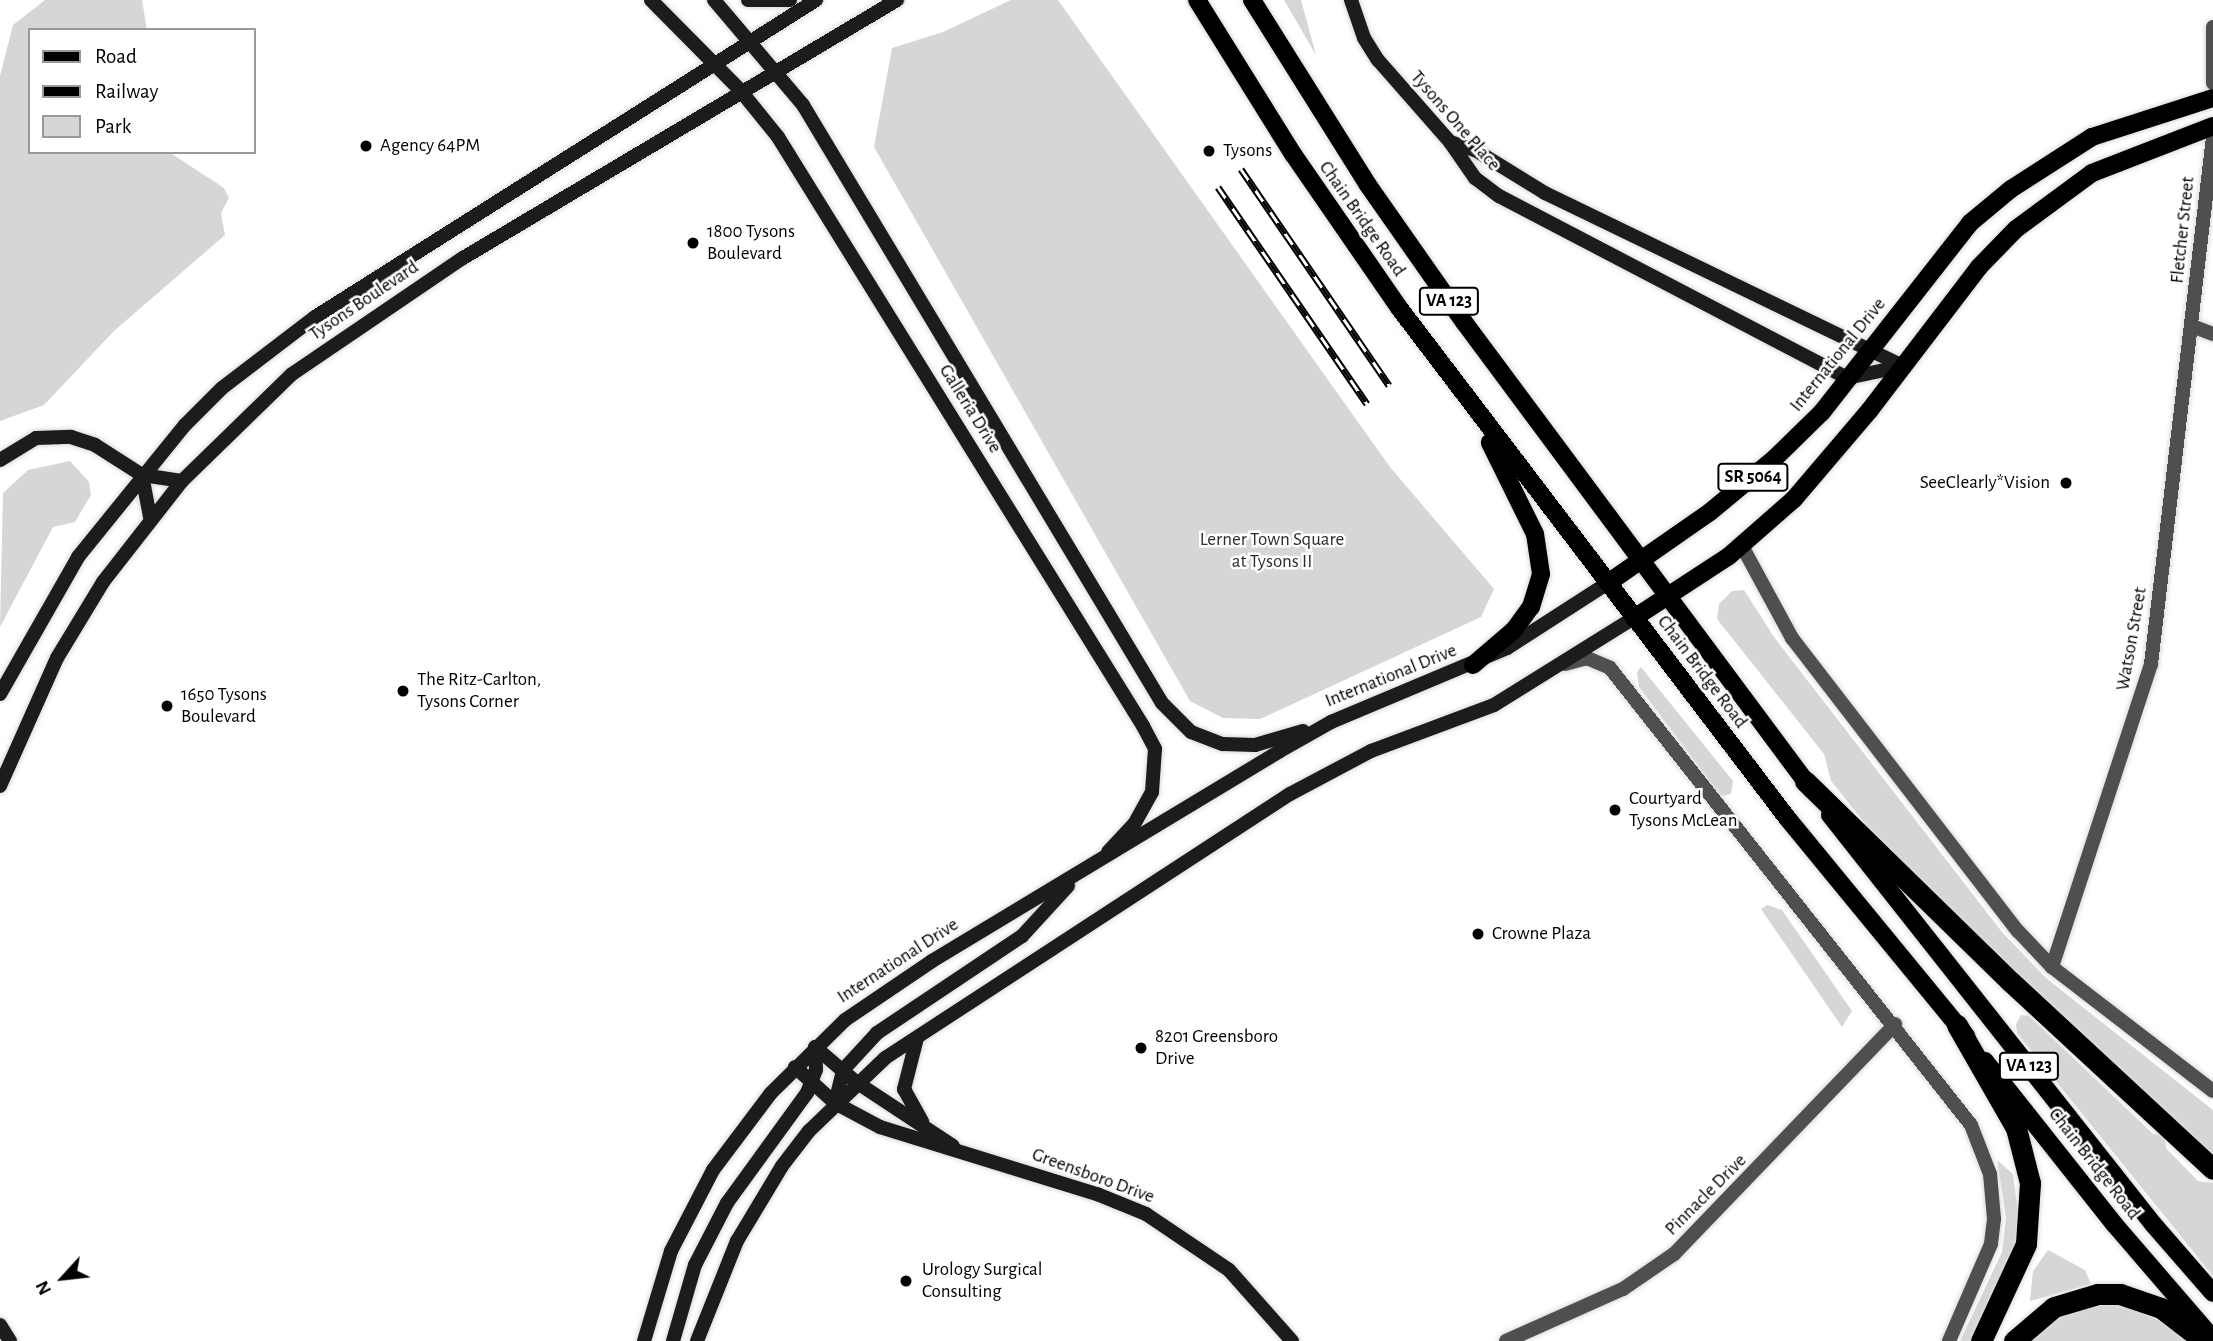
<!DOCTYPE html>
<html>
<head>
<meta charset="utf-8">
<style>
  body { margin:0 }
  #map { position:relative; width:2213px; height:1341px; overflow:hidden; background:#fff; font-family:"Alegreya Sans",sans-serif }
  div>[style] { position:absolute }
  [style*='--x'] { left:calc(var(--x)*1px); top:calc(var(--y)*1px); width:calc(var(--w)*1px); rotate:calc(var(--a)*1deg) }
  .green>* { inset:0; background:#d6d6d6 }
  .roads { filter:drop-shadow(0 0 2px #dbdbdb) drop-shadow(0 0 2px #dbdbdb) }
  .street>* { height:14px; margin:-7px; padding:0 7px; transform-origin:7px; border-radius:7px; background:#4f4f4f }
  .secondary>* { height:14px; margin:-7px; padding:0 7px; transform-origin:7px; border-radius:7px; background:#1c1c1c }
  .primary>* { height:18px; margin:-9px; padding:0 9px; transform-origin:9px; border-radius:9px; background:#000 }
  .highway>* { height:21px; margin:-10.5px; padding:0 10.5px; transform-origin:10.5px; border-radius:10.5px; background:#000 }
  .rail>* { height:7px; margin-top:-3.5px; transform-origin:0; background:repeating-linear-gradient(90deg,#fff 0 13px,#000 0 26px); box-sizing:border-box; border-block:2px solid #000 }
  .dots>* { width:19px; height:19px; translate:-50% -50%; box-sizing:border-box; border:4px solid #fff; border-radius:50% }
  span { translate:-50% -50%; white-space:nowrap; text-align:center; line-height:1.15; -webkit-text-stroke:5px #fff; paint-order:stroke }
  .shield-label span { padding:2px 5px; background:#fff; border:2px solid; border-radius:5px; -webkit-text-stroke-width:0 }
  .shield-label { font-size:18px; color:#000; font-weight:700 }
  .street-label { font-size:19px; color:#000 }
  .poi-label { font-size:19px; color:#000 }
  .left { translate:0 -50%; text-align:left }
  .right { translate:-100% -50%; text-align:right }
  .park-label { font-size:19px; color:#2d2d2d }
  .legend { position:absolute; left:28px; top:28px; width:228px; height:126px; box-sizing:border-box; background:#fff; border:2px solid #999; margin:0; padding:9px 12px; list-style:none; font-size:21px; color:#000 }
  .legend li { display:flex; align-items:center; gap:14px; height:35px }
  .legend b { width:35px; border:2px solid #999 }
  .north { position:absolute; left:28px; top:1243px; width:70px; height:70px; -webkit-text-stroke:5px #fff; paint-order:stroke; rotate:243deg; font-size:19px; font-weight:700; line-height:28px; text-align:center; color:#000 }
  .north::after { content:''; display:block; margin:auto; width:24px; height:32px; background:#000; clip-path:polygon(50% 0,100% 100%,50% 72%,0 100%) }
</style>
</head>
<body>
<div id="map">
  <div class="green">
    <div style="clip-path:polygon(45px 0,142px 0,147px 30px,30px 30px,30px 152px,169px 152px,224px 188px,229px 198px,221px 213px,225px 235px,114px 331px,44px 405px,0 421px,0 76px,13px 25px)"></div>
    <div style="clip-path:polygon(1011px 0,1058px 0,1390px 467px,1494px 589px,1481px 617px,1260px 719px,1223px 718px,1190px 701px,874px 147px,892px 48px,943px 32px)"></div>
    <div style="clip-path:polygon(1284px 0,1301px 0,1316px 55px)"></div>
    <div style="clip-path:polygon(70px 461px,89px 482px,91px 495px,75px 522px,53px 527px,0 627px,3px 493px,28px 470px)"></div>
    <div style="clip-path:polygon(1744px 590px,1774px 637px,2002px 932px,2046px 978px,2213px 1110px,2213px 1157px,2014px 976px,1881px 843px,1831px 781px,1824px 754px,1717px 619px,1719px 604px,1732px 591px)"></div>
    <div style="clip-path:polygon(1641px 667px,1733px 781px,1731px 794px,1721px 796px,1639px 687px,1637px 672px)"></div>
    <div style="clip-path:polygon(1767px 905px,1782px 910px,1852px 1011px,1842px 1027px,1761px 909px)"></div>
    <div style="clip-path:polygon(2021px 1015px,2029px 1016px,2153px 1134px,2164px 1135px,2166px 1148px,2198px 1181px,2213px 1183px,2213px 1276px,2017px 1033px,2016px 1024px)"></div>
    <div style="clip-path:polygon(1997px 1160px,2013px 1174px,2020px 1227px,2013px 1256px,1973px 1341px,1960px 1341px,2002px 1252px,2006px 1218px)"></div>
    <div style="clip-path:polygon(2048px 1250px,2085px 1270px,2091px 1284px,2030px 1301px,2033px 1271px)"></div>
    <div style="clip-path:polygon(2121px 1305px,2163px 1322px,2186px 1341px,2025px 1341px,2056px 1316px,2097px 1306px)"></div>
  </div>
  <div class="roads">
    <div class="street">
      <div style="--x:2213;--y:27;--w:56;--a:90"></div>
      <div style="--x:2192;--y:326;--w:22;--a:21"></div>
      <div style="--x:1742;--y:546;--w:105;--a:61.5"></div>
      <div style="--x:1792;--y:638;--w:370;--a:52.4"></div>
      <div style="--x:2018;--y:931;--w:50;--a:46.6"></div>
      <div style="--x:2052;--y:967;--w:203;--a:37.6"></div>
      <div style="--x:1565;--y:664;--w:23;--a:-15"></div>
      <div style="--x:1587;--y:658;--w:25;--a:23"></div>
      <div style="--x:1610;--y:668;--w:582;--a:51.69"></div>
      <div style="--x:1971;--y:1125;--w:53;--a:68.8"></div>
      <div style="--x:1990;--y:1174;--w:45;--a:84.9"></div>
      <div style="--x:1994;--y:1219;--w:25;--a:97"></div>
      <div style="--x:1991;--y:1244;--w:106;--a:113.4"></div>
      <div style="--x:2052;--y:967;--w:319;--a:-71.9"></div>
      <div style="--x:2151;--y:664;--w:531;--a:-83.29"></div>
      <div style="--x:1506;--y:1341;--w:128;--a:-24"></div>
      <div style="--x:1623;--y:1289;--w:62;--a:-34.5"></div>
      <div style="--x:1674;--y:1254;--w:319;--a:-46.1"></div>
    </div>
    <div class="secondary">
      <div style="--x:651;--y:0;--w:127;--a:45.3"></div>
      <div style="--x:740;--y:90;--w:60;--a:51"></div>
      <div style="--x:778;--y:137;--w:693;--a:58.21"></div>
      <div style="--x:1143;--y:726;--w:26;--a:62"></div>
      <div style="--x:1155;--y:749;--w:43;--a:94"></div>
      <div style="--x:1152;--y:792;--w:37;--a:119"></div>
      <div style="--x:1134;--y:824;--w:38;--a:133"></div>
      <div style="--x:714;--y:0;--w:138;--a:49.7"></div>
      <div style="--x:803;--y:105;--w:697;--a:59.02"></div>
      <div style="--x:1162;--y:703;--w:41;--a:45"></div>
      <div style="--x:1191;--y:732;--w:34;--a:21"></div>
      <div style="--x:1223;--y:744;--w:32;--a:2"></div>
      <div style="--x:1255;--y:745;--w:50;--a:-16.3"></div>
      <div style="--x:748;--y:0;--w:42;--a:0"></div>
      <div style="--x:1351;--y:0;--w:40;--a:71.1"></div>
      <div style="--x:1364;--y:38;--w:26;--a:58"></div>
      <div style="--x:1378;--y:60;--w:109;--a:48.7"></div>
      <div style="--x:1450;--y:142;--w:44;--a:55.2"></div>
      <div style="--x:1475;--y:178;--w:30;--a:37"></div>
      <div style="--x:1499;--y:196;--w:393;--a:27.6"></div>
      <div style="--x:1847;--y:378;--w:57;--a:-12.1"></div>
      <div style="--x:1450;--y:142;--w:26;--a:18"></div>
      <div style="--x:1475;--y:150;--w:82;--a:31.6"></div>
      <div style="--x:1545;--y:193;--w:398;--a:25.8"></div>
      <div style="--x:0;--y:460;--w:42;--a:-31.4"></div>
      <div style="--x:36;--y:438;--w:35;--a:-2"></div>
      <div style="--x:71;--y:437;--w:25;--a:18"></div>
      <div style="--x:95;--y:445;--w:56;--a:32.6"></div>
      <div style="--x:142;--y:475;--w:40;--a:8.5"></div>
      <div style="--x:142;--y:475;--w:43;--a:79.2"></div>
      <div style="--x:0;--y:694;--w:158;--a:-60.3"></div>
      <div style="--x:78;--y:557;--w:170;--a:-51"></div>
      <div style="--x:185;--y:425;--w:52;--a:-45"></div>
      <div style="--x:222;--y:388;--w:117;--a:-37.4"></div>
      <div style="--x:315;--y:317;--w:593;--a:-32.32"></div>
      <div style="--x:0;--y:786;--w:140;--a:-66"></div>
      <div style="--x:57;--y:658;--w:89;--a:-58.8"></div>
      <div style="--x:103;--y:582;--w:128;--a:-52"></div>
      <div style="--x:182;--y:481;--w:153;--a:-44.2"></div>
      <div style="--x:292;--y:374;--w:207;--a:-34.2"></div>
      <div style="--x:463;--y:258;--w:505;--a:-30.73"></div>
      <div style="--x:917;--y:1038;--w:53;--a:104.3"></div>
      <div style="--x:904;--y:1089;--w:38;--a:61"></div>
      <div style="--x:815;--y:1047;--w:54;--a:40.5"></div>
      <div style="--x:856;--y:1082;--w:116;--a:33.4"></div>
      <div style="--x:795;--y:1067;--w:54;--a:42"></div>
      <div style="--x:835;--y:1103;--w:51;--a:28.1"></div>
      <div style="--x:880;--y:1127;--w:227;--a:17.2"></div>
      <div style="--x:1097;--y:1194;--w:53;--a:22.2"></div>
      <div style="--x:1146;--y:1214;--w:100;--a:34"></div>
      <div style="--x:1229;--y:1270;--w:95;--a:48.4"></div>
      <div style="--x:835;--y:1103;--w:34;--a:-76"></div>
      <div style="--x:843;--y:1070;--w:50;--a:-47.4"></div>
      <div style="--x:877;--y:1033;--w:174;--a:-33.8"></div>
      <div style="--x:1022;--y:936;--w:68;--a:-47.4"></div>
      <div style="--x:0;--y:1325;--w:19;--a:58"></div>
      <div style="--x:644;--y:1341;--w:94;--a:-73.3"></div>
      <div style="--x:671;--y:1251;--w:91;--a:-62.6"></div>
      <div style="--x:713;--y:1170;--w:96;--a:-53"></div>
      <div style="--x:771;--y:1093;--w:104;--a:-44.6"></div>
      <div style="--x:845;--y:1020;--w:105;--a:-34.1"></div>
      <div style="--x:932;--y:961;--w:406;--a:-31.1"></div>
      <div style="--x:1280;--y:751;--w:59;--a:-29.6"></div>
      <div style="--x:1331;--y:722;--w:191;--a:-22.8"></div>
      <div style="--x:1507;--y:648;--w:120;--a:-32.8"></div>
      <div style="--x:673;--y:1341;--w:79;--a:-73.9"></div>
      <div style="--x:695;--y:1265;--w:70;--a:-62.7"></div>
      <div style="--x:727;--y:1203;--w:136;--a:-54"></div>
      <div style="--x:807;--y:1093;--w:25;--a:-69"></div>
      <div style="--x:816;--y:1070;--w:23;--a:-92"></div>
      <div style="--x:697;--y:1341;--w:108;--a:-68.2"></div>
      <div style="--x:737;--y:1241;--w:87;--a:-59"></div>
      <div style="--x:782;--y:1166;--w:44;--a:-52.4"></div>
      <div style="--x:809;--y:1131;--w:105;--a:-43.8"></div>
      <div style="--x:885;--y:1058;--w:483;--a:-33.1"></div>
      <div style="--x:1290;--y:794;--w:92;--a:-28"></div>
      <div style="--x:1371;--y:751;--w:131;--a:-20.5"></div>
      <div style="--x:1494;--y:705;--w:165;--a:-31.9"></div>
    </div>
    <div class="primary">
      <div style="--x:1197;--y:0;--w:181;--a:58.1"></div>
      <div style="--x:1293;--y:154;--w:188;--a:55.4"></div>
      <div style="--x:1400;--y:309;--w:641;--a:52.74"></div>
      <div style="--x:1788;--y:819;--w:281;--a:50.6"></div>
      <div style="--x:1252;--y:0;--w:218;--a:57.9"></div>
      <div style="--x:1368;--y:185;--w:167;--a:55"></div>
      <div style="--x:1464;--y:322;--w:583;--a:53.37"></div>
      <div style="--x:1608;--y:583;--w:124;--a:-34.8"></div>
      <div style="--x:1710;--y:512;--w:85;--a:-39.7"></div>
      <div style="--x:1775;--y:458;--w:66;--a:-44.4"></div>
      <div style="--x:1822;--y:412;--w:240;--a:-51.9"></div>
      <div style="--x:1970;--y:223;--w:53;--a:-39.7"></div>
      <div style="--x:2011;--y:189;--w:96;--a:-32.7"></div>
      <div style="--x:2092;--y:137;--w:127;--a:-17.9"></div>
      <div style="--x:1634;--y:618;--w:113;--a:-33.1"></div>
      <div style="--x:1729;--y:556;--w:86;--a:-41.2"></div>
      <div style="--x:1794;--y:499;--w:116;--a:-49.6"></div>
      <div style="--x:1869;--y:411;--w:181;--a:-52.6"></div>
      <div style="--x:1979;--y:267;--w:53;--a:-45.8"></div>
      <div style="--x:2016;--y:229;--w:94;--a:-36.4"></div>
      <div style="--x:2092;--y:173;--w:130;--a:-21.2"></div>
      <div style="--x:1473;--y:665;--w:54;--a:-40.5"></div>
      <div style="--x:1514;--y:630;--w:29;--a:-54"></div>
      <div style="--x:1531;--y:607;--w:34;--a:-73"></div>
      <div style="--x:1541;--y:574;--w:40;--a:-98.5"></div>
      <div style="--x:1535;--y:534;--w:102;--a:-116.3"></div>
      <div style="--x:1830;--y:815;--w:521;--a:51.7"></div>
      <div style="--x:2153;--y:1224;--w:91;--a:49"></div>
      <div style="--x:1985;--y:1061;--w:209;--a:51.6"></div>
      <div style="--x:2115;--y:1225;--w:150;--a:49.3"></div>
    </div>
    <div class="highway">
      <div style="--x:1805;--y:781;--w:288;--a:44.3"></div>
      <div style="--x:2011;--y:982;--w:275;--a:42.8"></div>
      <div style="--x:1957;--y:1025;--w:119;--a:60.2"></div>
      <div style="--x:2016;--y:1128;--w:57;--a:75.7"></div>
      <div style="--x:2030;--y:1183;--w:61;--a:93.8"></div>
      <div style="--x:2026;--y:1244;--w:107;--a:114.9"></div>
      <div style="--x:2014;--y:1341;--w:52;--a:-40.4"></div>
      <div style="--x:2054;--y:1307;--w:46;--a:-16.5"></div>
      <div style="--x:2098;--y:1294;--w:22;--a:0"></div>
      <div style="--x:2120;--y:1294;--w:43;--a:18.9"></div>
      <div style="--x:2161;--y:1308;--w:54;--a:37.5"></div>
    </div>
  </div>
  <div class="rail">
    <div style="--x:1241;--y:169;--w:262;--a:55.6"></div>
    <div style="--x:1218;--y:187;--w:263;--a:55.5"></div>
  </div>
  <div class="dots">
    <div style="left:366px;top:146px;background:#000"></div>
    <div style="left:1209px;top:151px;background:#000"></div>
    <div style="left:693px;top:243px;background:#000"></div>
    <div style="left:2066px;top:483px;background:#000"></div>
    <div style="left:403px;top:691px;background:#000"></div>
    <div style="left:167px;top:706px;background:#000"></div>
    <div style="left:1615px;top:810px;background:#000"></div>
    <div style="left:1478px;top:934px;background:#000"></div>
    <div style="left:1141px;top:1048px;background:#000"></div>
    <div style="left:906px;top:1281px;background:#000"></div>
  </div>
  <div class="shield-label">
    <span style="left:1449px;top:301px">VA 123</span>
    <span style="left:1753px;top:477px">SR 5064</span>
    <span style="left:2029px;top:1066px">VA 123</span>
  </div>
  <div class="street-label">
    <span style="left:1455px;top:121px;rotate:49deg">Tysons One Place</span>
    <span style="left:1362px;top:219px;rotate:55deg">Chain Bridge Road</span>
    <span style="left:2183px;top:230px;rotate:-84deg">Fletcher Street</span>
    <span style="left:364px;top:301px;rotate:-34deg">Tysons Boulevard</span>
    <span style="left:1838px;top:355px;rotate:-51deg">International Drive</span>
    <span style="left:970px;top:409px;rotate:58deg">Galleria Drive</span>
    <span style="left:2132px;top:639px;rotate:-80deg">Watson Street</span>
    <span style="left:1702px;top:672px;rotate:53deg">Chain Bridge Road</span>
    <span style="left:1391px;top:676px;rotate:-22deg">International Drive</span>
    <span style="left:898px;top:961px;rotate:-33deg">International Drive</span>
    <span style="left:2094px;top:1164px;rotate:52deg">Chain Bridge Road</span>
    <span style="left:1093px;top:1176px;rotate:20deg">Greensboro Drive</span>
    <span style="left:1706px;top:1195px;rotate:-45deg">Pinnacle Drive</span>
  </div>
  <div class="poi-label">
    <span class="left" style="left:380px;top:146px">Agency 64PM</span>
    <span class="left" style="left:1223px;top:151px">Tysons</span>
    <span class="left" style="left:707px;top:243px">1800 Tysons<br>Boulevard</span>
    <span class="right" style="left:2050px;top:483px">SeeClearly*Vision</span>
    <span class="left" style="left:417px;top:691px">The Ritz-Carlton,<br>Tysons Corner</span>
    <span class="left" style="left:181px;top:706px">1650 Tysons<br>Boulevard</span>
    <span class="left" style="left:1629px;top:810px">Courtyard<br>Tysons McLean</span>
    <span class="left" style="left:1492px;top:934px">Crowne Plaza</span>
    <span class="left" style="left:1155px;top:1048px">8201 Greensboro<br>Drive</span>
    <span class="left" style="left:922px;top:1281px">Urology Surgical<br>Consulting</span>
  </div>
  <div class="park-label">
    <span style="left:1272px;top:551px">Lerner Town Square<br>at Tysons II</span>
  </div>
  <ul class="legend">
  <li><b style="height:9px;background:#000"></b>Road</li>
  <li><b style="height:9px;background:#000"></b>Railway</li>
  <li><b style="height:19px;background:#d6d6d6"></b>Park</li>
  </ul>
  <div class="north">N</div>
</div>
</body>
</html>
